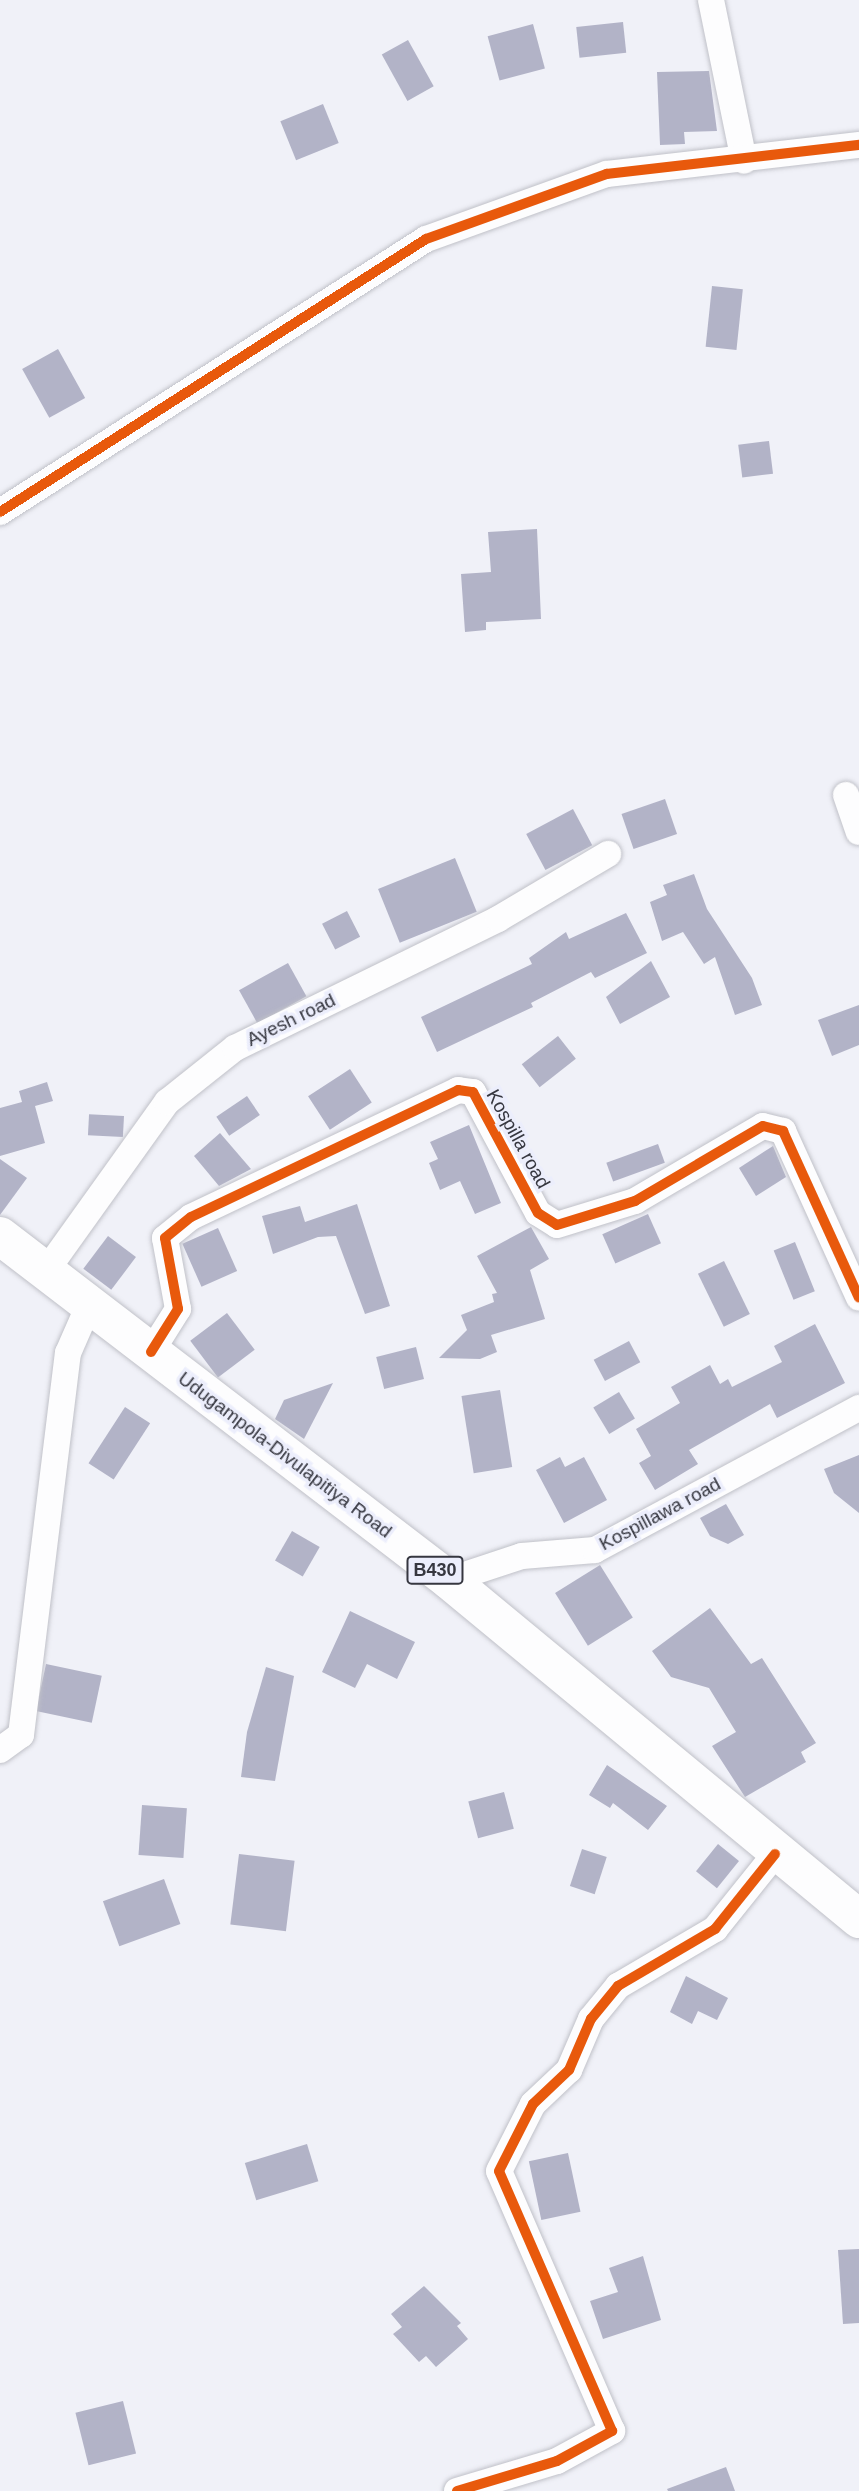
<!DOCTYPE html>
<html>
<head>
<meta charset="utf-8">
<style>
  body { margin:0 }
  #map { position:relative; width:859px; height:2491px; overflow:hidden; background:#f0f1f8; font-family:Helvetica,sans-serif }
  div>[style] { position:absolute }
  [style*='--x'] { left:calc(var(--x)*1px); top:calc(var(--y)*1px); width:calc(var(--w)*1px); rotate:calc(var(--a)*1deg) }
  .building>* { inset:0; background:#b2b3c7; transform-origin:0 0 }
  .roads { filter:drop-shadow(0 0 2px #c0c1c8) drop-shadow(0 0 2px #c0c1c8) }
  .minor>* { height:26px; margin:-13px; padding:0 13px; transform-origin:13px; border-radius:13px; background:#fdfdfe }
  .primary>* { height:38px; margin:-19px; padding:0 19px; transform-origin:19px; border-radius:19px; background:#fdfdfe }
  .cycleway>* { height:10px; margin:-5px; padding:0 5px; transform-origin:5px; border-radius:5px; background:#e8590c }
  span { translate:-50% -50%; white-space:nowrap; text-align:center; line-height:1.15; -webkit-text-stroke:7px #eceefc; paint-order:stroke }
  .shield-label span { padding:2px 5px; background:#eceefc; border:2px solid; border-radius:5px; -webkit-text-stroke-width:0 }
  .shield-label { font-size:18px; color:#363740; font-weight:700 }
  .street-label { font-size:19px; color:#363740 }
</style>
</head>
<body>
<div id="map">
  <div class="building">
    <div style="left:623px;top:22px;width:31px;height:47px;rotate:84deg"></div>
    <div style="left:533px;top:24px;width:46px;height:47px;rotate:75deg"></div>
    <div style="left:408px;top:40px;width:53px;height:30px;rotate:61deg"></div>
    <div style="clip-path:polygon(709px 71px,717px 131px,684px 132px,685px 144px,660px 145px,657px 72px)"></div>
    <div style="left:323px;top:104px;width:42px;height:46px;rotate:68deg"></div>
    <div style="left:712px;top:286px;width:31px;height:61px;rotate:6deg"></div>
    <div style="left:58px;top:349px;width:56px;height:41px;rotate:61deg"></div>
    <div style="left:769px;top:441px;width:33px;height:31px;rotate:83deg"></div>
    <div style="clip-path:polygon(537px 529px,541px 619px,486px 622px,486px 630px,465px 632px,461px 574px,491px 572px,488px 532px)"></div>
    <div style="left:665px;top:799px;width:37px;height:46px;rotate:71deg"></div>
    <div style="left:573px;top:809px;width:41px;height:53px;rotate:62deg"></div>
    <div style="left:455px;top:858px;width:58px;height:83px;rotate:68deg"></div>
    <div style="clip-path:polygon(694px 874px,707px 909px,752px 978px,762px 1005px,735px 1015px,715px 957px,704px 964px,683px 932px,662px 941px,650px 902px,667px 895px,663px 885px)"></div>
    <div style="left:347px;top:911px;width:29px;height:28px;rotate:63deg"></div>
    <div style="clip-path:polygon(626px 913px,647px 953px,595px 978px,591px 972px,531px 1003px,533px 1007px,437px 1052px,421px 1017px,532px 964px,529px 958px,566px 932px,569px 939px)"></div>
    <div style="clip-path:polygon(651px 961px,670px 997px,620px 1024px,606px 997px)"></div>
    <div style="left:288px;top:963px;width:38px;height:56px;rotate:61deg"></div>
    <div style="clip-path:polygon(859px 1005px,859px 1045px,832px 1056px,818px 1020px)"></div>
    <div style="left:558px;top:1036px;width:29px;height:46px;rotate:52deg"></div>
    <div style="left:350px;top:1069px;width:40px;height:50px;rotate:57deg"></div>
    <div style="clip-path:polygon(47px 1082px,53px 1101px,35px 1106px,45px 1143px,0 1156px,0 1108px,22px 1102px,19px 1091px)"></div>
    <div style="left:247px;top:1096px;width:23px;height:37px;rotate:56deg"></div>
    <div style="left:124px;top:1116px;width:21px;height:35px;rotate:93deg"></div>
    <div style="clip-path:polygon(469px 1125px,501px 1203px,475px 1214px,460px 1181px,440px 1190px,429px 1163px,438px 1159px,430px 1142px)"></div>
    <div style="clip-path:polygon(220px 1133px,251px 1169px,219px 1186px,194px 1156px)"></div>
    <div style="left:658px;top:1144px;width:20px;height:55px;rotate:70deg"></div>
    <div style="clip-path:polygon(773px 1146px,786px 1177px,756px 1196px,739px 1168px)"></div>
    <div style="clip-path:polygon(0 1159px,27px 1178px,0 1215px)"></div>
    <div style="clip-path:polygon(357px 1204px,390px 1306px,365px 1314px,336px 1236px,318px 1237px,273px 1254px,262px 1216px,300px 1206px,305px 1222px)"></div>
    <div style="left:648px;top:1214px;width:32px;height:50px;rotate:66deg"></div>
    <div style="clip-path:polygon(531px 1227px,549px 1259px,530px 1270px,545px 1319px,491px 1335px,497px 1352px,480px 1359px,439px 1358px,467px 1330px,461px 1315px,494px 1302px,492px 1294px,497px 1293px,477px 1256px)"></div>
    <div style="left:218px;top:1228px;width:47px;height:39px;rotate:66deg"></div>
    <div style="left:108px;top:1236px;width:35px;height:41px;rotate:37deg"></div>
    <div style="left:795px;top:1242px;width:53px;height:23px;rotate:68deg"></div>
    <div style="left:724px;top:1261px;width:59px;height:29px;rotate:64deg"></div>
    <div style="left:227px;top:1313px;width:46px;height:46px;rotate:53deg"></div>
    <div style="clip-path:polygon(815px 1324px,845px 1383px,777px 1418px,770px 1404px,689px 1450px,698px 1464px,655px 1490px,639px 1463px,651px 1456px,636px 1429px,680px 1403px,671px 1387px,710px 1365px,720px 1384px,728px 1379px,732px 1387px,782px 1362px,774px 1346px)"></div>
    <div style="left:629px;top:1341px;width:24px;height:40px;rotate:62deg"></div>
    <div style="left:416px;top:1347px;width:33px;height:41px;rotate:76deg"></div>
    <div style="clip-path:polygon(333px 1383px,304px 1439px,275px 1419px,284px 1400px)"></div>
    <div style="left:500px;top:1390px;width:78px;height:39px;rotate:81deg"></div>
    <div style="left:619px;top:1392px;width:31px;height:30px;rotate:59deg"></div>
    <div style="left:125px;top:1407px;width:30px;height:67px;rotate:33deg"></div>
    <div style="clip-path:polygon(859px 1455px,859px 1513px,834px 1493px,824px 1469px)"></div>
    <div style="clip-path:polygon(560px 1457px,565px 1467px,584px 1457px,607px 1500px,564px 1523px,536px 1470px)"></div>
    <div style="clip-path:polygon(726px 1504px,744px 1535px,728px 1544px,710px 1536px,700px 1518px)"></div>
    <div style="left:292px;top:1531px;width:32px;height:34px;rotate:30deg"></div>
    <div style="left:600px;top:1565px;width:62px;height:53px;rotate:58deg"></div>
    <div style="clip-path:polygon(710px 1608px,751px 1664px,762px 1658px,816px 1743px,801px 1752px,806px 1762px,745px 1797px,712px 1746px,736px 1732px,709px 1688px,671px 1677px,652px 1651px)"></div>
    <div style="clip-path:polygon(350px 1611px,415px 1642px,397px 1679px,367px 1664px,355px 1688px,322px 1672px)"></div>
    <div style="left:46px;top:1664px;width:57px;height:48px;rotate:12deg"></div>
    <div style="clip-path:polygon(266px 1667px,294px 1676px,275px 1781px,241px 1777px,247px 1732px)"></div>
    <div style="clip-path:polygon(607px 1765px,667px 1806px,648px 1830px,613px 1803px,610px 1808px,589px 1795px)"></div>
    <div style="left:504px;top:1792px;width:38px;height:37px;rotate:75deg"></div>
    <div style="left:142px;top:1805px;width:45px;height:50px;rotate:4deg"></div>
    <div style="left:718px;top:1844px;width:27px;height:35px;rotate:39deg"></div>
    <div style="left:582px;top:1849px;width:26px;height:39px;rotate:18deg"></div>
    <div style="left:239px;top:1854px;width:56px;height:71px;rotate:7deg"></div>
    <div style="left:164px;top:1879px;width:48px;height:65px;rotate:70deg"></div>
    <div style="clip-path:polygon(686px 1976px,728px 1998px,717px 2020px,698px 2011px,692px 2024px,670px 2012px)"></div>
    <div style="left:307px;top:2144px;width:39px;height:65px;rotate:73deg"></div>
    <div style="left:568px;top:2153px;width:60px;height:40px;rotate:78deg"></div>
    <div style="clip-path:polygon(859px 2249px,859px 2323px,843px 2324px,838px 2250px)"></div>
    <div style="clip-path:polygon(643px 2256px,661px 2320px,603px 2339px,590px 2301px,618px 2292px,609px 2268px)"></div>
    <div style="clip-path:polygon(424px 2286px,461px 2323px,457px 2326px,468px 2339px,436px 2367px,426px 2356px,419px 2362px,393px 2334px,402px 2327px,391px 2314px)"></div>
    <div style="left:123px;top:2401px;width:54px;height:49px;rotate:76deg"></div>
    <div style="clip-path:polygon(726px 2467px,735px 2491px,668px 2491px,667px 2489px)"></div>
  </div>
  <div class="roads">
    <div class="minor">
      <div style="--x:711;--y:0;--w:164;--a:78.4"></div>
      <div style="--x:0;--y:512;--w:506;--a:-32.65"></div>
      <div style="--x:426;--y:239;--w:192;--a:-19.8"></div>
      <div style="--x:607;--y:174;--w:254;--a:-6.6"></div>
      <div style="--x:846;--y:795;--w:39;--a:71"></div>
      <div style="--x:46;--y:1271;--w:208;--a:-54.4"></div>
      <div style="--x:167;--y:1102;--w:87;--a:-38.5"></div>
      <div style="--x:235;--y:1048;--w:293;--a:-26.1"></div>
      <div style="--x:498;--y:919;--w:128;--a:-30.6"></div>
      <div style="--x:151;--y:1352;--w:51;--a:-57.9"></div>
      <div style="--x:178;--y:1309;--w:72;--a:-100.4"></div>
      <div style="--x:165;--y:1238;--w:33;--a:-39"></div>
      <div style="--x:191;--y:1217;--w:296;--a:-25.4"></div>
      <div style="--x:458;--y:1090;--w:15;--a:8"></div>
      <div style="--x:473;--y:1092;--w:137;--a:61.8"></div>
      <div style="--x:538;--y:1213;--w:22;--a:32"></div>
      <div style="--x:557;--y:1225;--w:82;--a:-17.1"></div>
      <div style="--x:635;--y:1201;--w:148;--a:-30.4"></div>
      <div style="--x:763;--y:1126;--w:21;--a:14"></div>
      <div style="--x:783;--y:1131;--w:183;--a:65.5"></div>
      <div style="--x:449;--y:1580;--w:77;--a:-18.2"></div>
      <div style="--x:522;--y:1556;--w:73;--a:-4.7"></div>
      <div style="--x:595;--y:1550;--w:300;--a:-28.3"></div>
      <div style="--x:0;--y:1750;--w:26;--a:-36"></div>
      <div style="--x:21;--y:1735;--w:385;--a:-83"></div>
      <div style="--x:68;--y:1353;--w:52;--a:-66.4"></div>
      <div style="--x:457;--y:2491;--w:104;--a:-16.7"></div>
      <div style="--x:557;--y:2461;--w:63;--a:-28.6"></div>
      <div style="--x:612;--y:2431;--w:283;--a:-113.5"></div>
      <div style="--x:499;--y:2171;--w:75;--a:-63.1"></div>
      <div style="--x:533;--y:2104;--w:50;--a:-43.4"></div>
      <div style="--x:569;--y:2070;--w:56;--a:-66.7"></div>
      <div style="--x:591;--y:2019;--w:43;--a:-50.7"></div>
      <div style="--x:618;--y:1986;--w:113;--a:-30.4"></div>
      <div style="--x:715;--y:1929;--w:96;--a:-51.3"></div>
    </div>
    <div class="primary">
      <div style="--x:0;--y:1236;--w:566;--a:37.46"></div>
      <div style="--x:449;--y:1580;--w:532;--a:39.58"></div>
    </div>
  </div>
  <div class="cycleway">
    <div style="--x:0;--y:512;--w:506;--a:-32.65"></div>
    <div style="--x:426;--y:239;--w:192;--a:-19.8"></div>
    <div style="--x:607;--y:174;--w:254;--a:-6.6"></div>
    <div style="--x:151;--y:1352;--w:51;--a:-57.9"></div>
    <div style="--x:178;--y:1309;--w:72;--a:-100.4"></div>
    <div style="--x:165;--y:1238;--w:33;--a:-39"></div>
    <div style="--x:191;--y:1217;--w:296;--a:-25.4"></div>
    <div style="--x:458;--y:1090;--w:15;--a:8"></div>
    <div style="--x:473;--y:1092;--w:137;--a:61.8"></div>
    <div style="--x:538;--y:1213;--w:22;--a:32"></div>
    <div style="--x:557;--y:1225;--w:82;--a:-17.1"></div>
    <div style="--x:635;--y:1201;--w:148;--a:-30.4"></div>
    <div style="--x:763;--y:1126;--w:21;--a:14"></div>
    <div style="--x:783;--y:1131;--w:183;--a:65.5"></div>
    <div style="--x:457;--y:2491;--w:104;--a:-16.7"></div>
    <div style="--x:557;--y:2461;--w:63;--a:-28.6"></div>
    <div style="--x:612;--y:2431;--w:283;--a:-113.5"></div>
    <div style="--x:499;--y:2171;--w:75;--a:-63.1"></div>
    <div style="--x:533;--y:2104;--w:50;--a:-43.4"></div>
    <div style="--x:569;--y:2070;--w:56;--a:-66.7"></div>
    <div style="--x:591;--y:2019;--w:43;--a:-50.7"></div>
    <div style="--x:618;--y:1986;--w:113;--a:-30.4"></div>
    <div style="--x:715;--y:1929;--w:96;--a:-51.3"></div>
  </div>
  <div class="shield-label">
    <span style="left:435px;top:1570px">B430</span>
  </div>
  <div class="street-label">
    <span style="left:291px;top:1020px;rotate:-26deg">Ayesh road</span>
    <span style="left:518px;top:1139px;rotate:61deg">Kospilla road</span>
    <span style="left:285px;top:1455px;rotate:37deg">Udugampola-Divulapitiya Road</span>
    <span style="left:660px;top:1514px;rotate:-28deg">Kospillawa road</span>
  </div>
</div>
</body>
</html>
